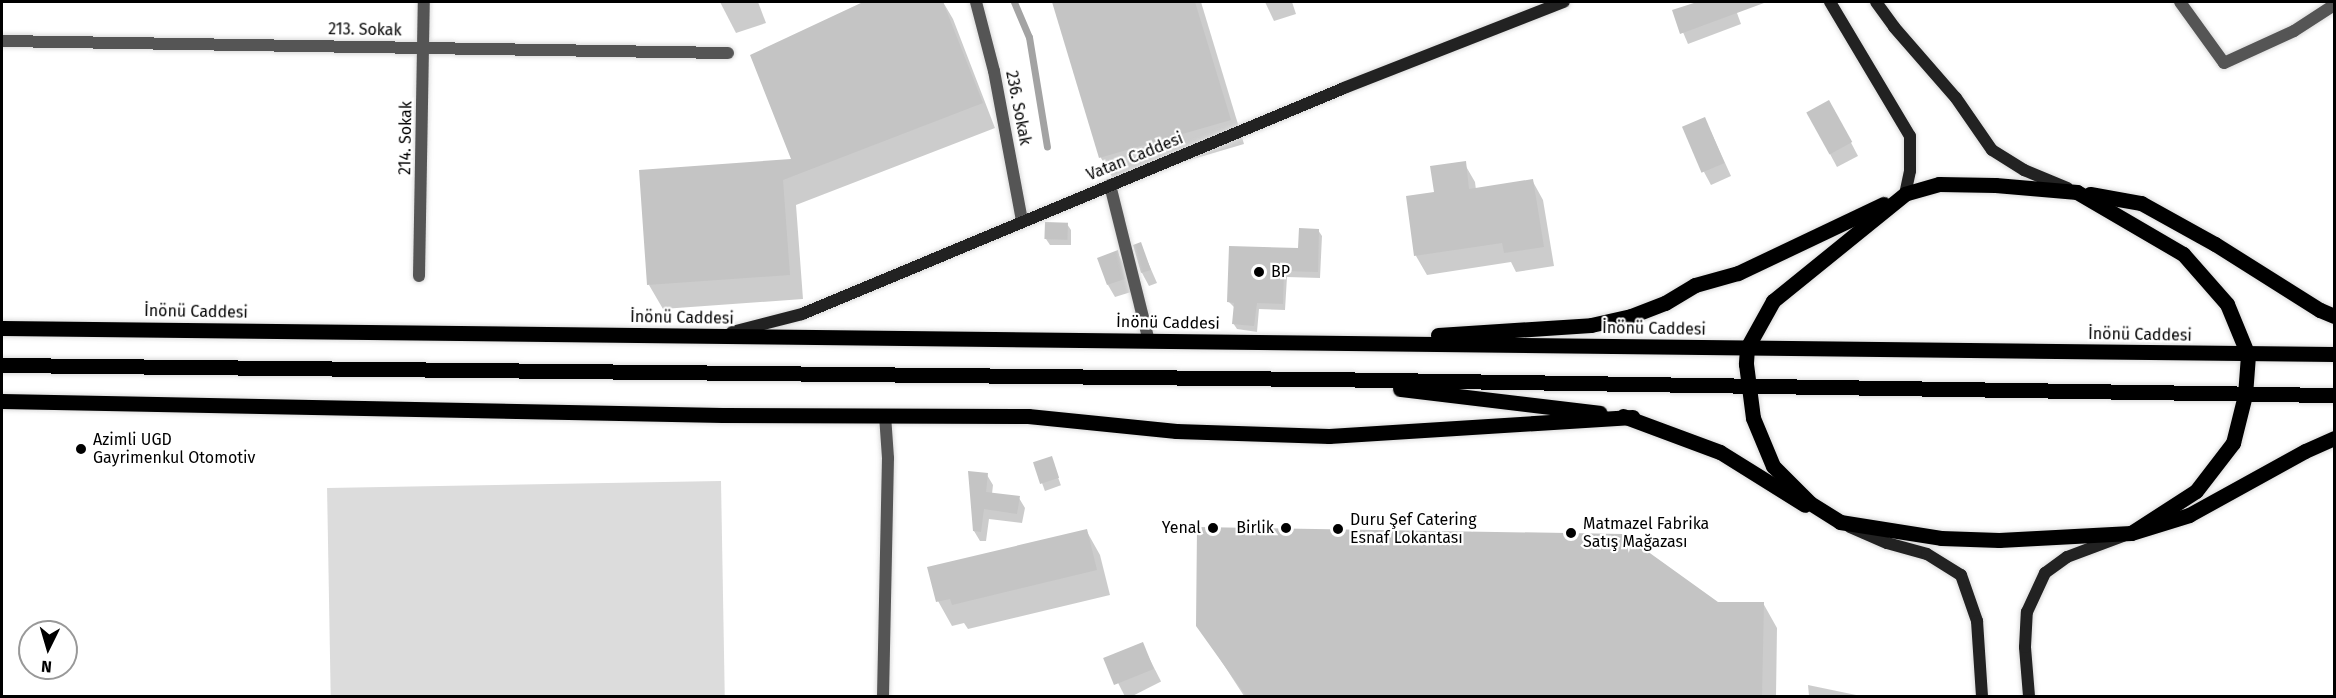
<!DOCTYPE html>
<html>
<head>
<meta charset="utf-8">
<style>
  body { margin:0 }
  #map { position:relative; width:2336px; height:698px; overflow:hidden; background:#fff; font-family:"Fira Sans",sans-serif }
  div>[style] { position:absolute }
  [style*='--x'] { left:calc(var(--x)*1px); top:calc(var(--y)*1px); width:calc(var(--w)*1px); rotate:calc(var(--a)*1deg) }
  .green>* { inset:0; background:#dcdcdc; transform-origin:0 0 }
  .shadow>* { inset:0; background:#0003; transform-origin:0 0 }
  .stream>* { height:7px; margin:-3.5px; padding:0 3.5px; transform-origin:3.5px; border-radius:3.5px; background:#a3a3a3 }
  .building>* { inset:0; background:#c4c4c4; transform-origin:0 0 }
  .roads { filter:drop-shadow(0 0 2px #dbdbdb) drop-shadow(0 0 2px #dbdbdb) }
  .street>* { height:12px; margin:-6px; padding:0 6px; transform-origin:6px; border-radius:6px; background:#555 }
  .secondary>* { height:12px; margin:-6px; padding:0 6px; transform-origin:6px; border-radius:6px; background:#222 }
  .primary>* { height:15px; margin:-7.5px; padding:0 7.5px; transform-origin:7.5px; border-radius:7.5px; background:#000 }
  .dots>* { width:16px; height:16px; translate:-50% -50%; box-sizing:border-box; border:3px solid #fff; border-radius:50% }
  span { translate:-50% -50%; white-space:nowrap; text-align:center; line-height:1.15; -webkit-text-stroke:4.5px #fff; paint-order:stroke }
  .street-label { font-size:16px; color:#000 }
  .poi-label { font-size:16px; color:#000 }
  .left { translate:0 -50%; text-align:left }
  .right { translate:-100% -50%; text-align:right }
  .frame { position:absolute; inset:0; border:3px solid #000; pointer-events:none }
  .north { position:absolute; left:18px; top:620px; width:60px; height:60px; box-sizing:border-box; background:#fff; border:2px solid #999; border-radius:50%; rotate:185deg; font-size:16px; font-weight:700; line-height:24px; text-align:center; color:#000 }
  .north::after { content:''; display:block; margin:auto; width:21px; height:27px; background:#000; clip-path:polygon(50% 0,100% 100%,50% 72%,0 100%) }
</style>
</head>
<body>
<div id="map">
  <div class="green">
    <div style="left:721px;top:481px;width:215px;height:394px;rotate:89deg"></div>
  </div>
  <div class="shadow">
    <div style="clip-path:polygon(720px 2px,758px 2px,766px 23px,736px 33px)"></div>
    <div style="clip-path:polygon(866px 2px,943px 2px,953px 19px,995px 128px,796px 205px,803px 299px,663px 309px,649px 285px,793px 160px,752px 56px)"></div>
    <div style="clip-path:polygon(1054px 2px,1201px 2px,1244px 144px,1115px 182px,1101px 158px)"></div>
    <div style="clip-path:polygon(1265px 2px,1292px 2px,1296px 14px,1274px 21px)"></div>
    <div style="clip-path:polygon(1699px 2px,1733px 2px,1741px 24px,1688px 44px,1674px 11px)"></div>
    <div style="clip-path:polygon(1836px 114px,1858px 156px,1837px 167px,1830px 154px)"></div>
    <div style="clip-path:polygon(1711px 132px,1731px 176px,1711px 185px,1704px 172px)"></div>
    <div style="clip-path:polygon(1464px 163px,1475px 182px,1476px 190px,1532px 180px,1543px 200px,1554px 266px,1516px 272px,1511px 262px,1427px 275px,1416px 256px,1435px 193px)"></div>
    <div style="clip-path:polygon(1067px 224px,1071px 230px,1071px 245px,1050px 245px,1046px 239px)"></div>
    <div style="clip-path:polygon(1318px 230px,1322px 236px,1320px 278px,1287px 277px,1285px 310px,1259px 309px,1257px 332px,1237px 329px,1233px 323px,1235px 308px,1229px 302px,1300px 250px)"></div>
    <div style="clip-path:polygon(1140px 244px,1157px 283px,1149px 286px,1142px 273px,1135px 246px)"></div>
    <div style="clip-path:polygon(1117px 252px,1124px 265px,1131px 292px,1115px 297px,1108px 285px)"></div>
    <div style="left:1051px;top:458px;width:29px;height:17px;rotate:70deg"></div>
    <div style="clip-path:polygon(987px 475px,993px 485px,992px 494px,1019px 498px,1025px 508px,1022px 523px,989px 519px,986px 541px,980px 541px,974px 531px)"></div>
    <div style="clip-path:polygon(1086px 530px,1100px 555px,1110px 595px,968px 629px,964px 623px,952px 626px,938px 601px)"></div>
    <div style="clip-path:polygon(1622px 535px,1628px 546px,1646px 547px,1651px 556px,1718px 603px,1763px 603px,1777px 628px,1776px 696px,1244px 696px,1198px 625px)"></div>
    <div style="left:1142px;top:644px;width:42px;height:39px;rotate:63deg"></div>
    <div style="clip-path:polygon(1808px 685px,1861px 696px,1809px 696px)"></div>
  </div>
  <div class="stream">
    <div style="--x:1014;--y:2;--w:38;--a:67"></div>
    <div style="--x:1029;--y:37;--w:111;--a:80.7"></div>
  </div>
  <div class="building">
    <div style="clip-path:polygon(863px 2px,943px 2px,983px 103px,783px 180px,790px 275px,647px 285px,639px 170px,791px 159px,750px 55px)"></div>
    <div style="clip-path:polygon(1052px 2px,1195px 2px,1231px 120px,1099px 158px)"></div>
    <div style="clip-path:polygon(1697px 2px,1764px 2px,1764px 3px,1680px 34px,1672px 10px)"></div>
    <div style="left:1829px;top:100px;width:48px;height:26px;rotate:61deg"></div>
    <div style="left:1705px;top:117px;width:50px;height:25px;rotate:67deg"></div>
    <div style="clip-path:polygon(1466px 161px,1469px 189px,1533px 179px,1544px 247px,1504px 253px,1502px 243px,1414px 256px,1406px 196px,1434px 192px,1430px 166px)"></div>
    <div style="left:1045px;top:222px;width:23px;height:17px;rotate:2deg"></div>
    <div style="clip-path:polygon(1299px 228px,1319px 229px,1318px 272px,1284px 271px,1283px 304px,1257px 303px,1254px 326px,1232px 324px,1234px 303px,1227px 302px,1229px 246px,1298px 248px)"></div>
    <div style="clip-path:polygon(1141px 242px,1151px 270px,1141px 273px,1133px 245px)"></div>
    <div style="clip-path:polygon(1118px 250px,1125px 279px,1107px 285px,1097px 258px)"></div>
    <div style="left:1052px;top:456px;width:23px;height:20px;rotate:72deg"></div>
    <div style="clip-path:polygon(968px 471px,988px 473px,986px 492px,1020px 496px,1017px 514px,984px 509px,981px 532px,973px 531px)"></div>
    <div style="clip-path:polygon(1197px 527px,1623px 534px,1622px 545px,1647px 545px,1647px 551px,1718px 602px,1764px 602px,1762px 696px,1246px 696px,1196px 626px)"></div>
    <div style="clip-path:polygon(1087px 529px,1097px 570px,952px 605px,950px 599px,936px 602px,927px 567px)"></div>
    <div style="left:1143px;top:642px;width:29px;height:43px;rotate:68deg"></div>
  </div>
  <div class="roads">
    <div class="street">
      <div style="--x:976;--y:2;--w:71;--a:75.4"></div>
      <div style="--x:994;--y:71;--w:153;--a:79.4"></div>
      <div style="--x:2180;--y:2;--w:75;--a:54.2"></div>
      <div style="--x:2224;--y:63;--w:77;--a:-24.6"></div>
      <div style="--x:2294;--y:31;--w:48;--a:-33"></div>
      <div style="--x:2;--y:41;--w:726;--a:0.95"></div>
      <div style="--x:1110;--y:185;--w:161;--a:76"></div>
      <div style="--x:419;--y:276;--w:274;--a:-89"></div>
      <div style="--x:883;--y:696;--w:238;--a:-88.8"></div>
      <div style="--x:888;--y:458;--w:43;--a:-94"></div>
    </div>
    <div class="secondary">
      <div style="--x:1830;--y:2;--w:156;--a:59.2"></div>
      <div style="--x:1910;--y:136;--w:35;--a:90"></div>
      <div style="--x:1910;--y:171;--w:24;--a:102"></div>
      <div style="--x:1876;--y:2;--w:31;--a:54"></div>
      <div style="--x:1894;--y:27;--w:94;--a:48.9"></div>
      <div style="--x:1956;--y:98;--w:63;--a:55.3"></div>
      <div style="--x:1992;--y:150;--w:38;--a:32"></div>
      <div style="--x:2024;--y:170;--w:47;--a:22.7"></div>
      <div style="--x:732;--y:332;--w:72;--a:-14.4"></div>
      <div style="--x:802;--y:314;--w:587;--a:-22.63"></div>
      <div style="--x:1344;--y:88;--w:236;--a:-21.4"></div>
      <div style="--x:1850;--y:527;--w:40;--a:23.4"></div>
      <div style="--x:1887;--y:543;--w:41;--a:15.4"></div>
      <div style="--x:1927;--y:554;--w:40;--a:32"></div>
      <div style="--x:1961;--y:575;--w:49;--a:70.8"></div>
      <div style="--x:1977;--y:621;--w:75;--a:86.2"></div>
      <div style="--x:2029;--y:696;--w:49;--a:-94.7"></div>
      <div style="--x:2025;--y:647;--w:35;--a:-87"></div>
      <div style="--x:2027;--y:612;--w:43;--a:-65.2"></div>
      <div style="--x:2045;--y:573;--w:27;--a:-36"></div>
      <div style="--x:2067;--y:557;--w:60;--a:-20.6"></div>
    </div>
    <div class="primary">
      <div style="--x:2090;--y:194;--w:52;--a:10"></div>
      <div style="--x:2141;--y:203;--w:85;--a:29"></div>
      <div style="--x:2215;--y:244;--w:124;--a:32.2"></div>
      <div style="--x:2320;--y:310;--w:15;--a:23"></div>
      <div style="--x:2;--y:328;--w:2332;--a:0.64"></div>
      <div style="--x:1438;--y:335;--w:153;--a:-3.7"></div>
      <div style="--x:1591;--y:325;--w:41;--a:-12.7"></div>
      <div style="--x:1631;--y:316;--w:36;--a:-21"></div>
      <div style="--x:1665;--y:303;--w:35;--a:-31"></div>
      <div style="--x:1695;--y:285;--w:45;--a:-15.6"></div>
      <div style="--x:1738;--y:273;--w:161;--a:-25.4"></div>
      <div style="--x:2;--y:365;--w:1321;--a:0.61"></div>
      <div style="--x:1323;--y:379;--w:1011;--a:0.91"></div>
      <div style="--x:1400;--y:389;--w:201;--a:6.8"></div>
      <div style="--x:2;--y:401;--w:721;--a:1.11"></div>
      <div style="--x:723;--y:415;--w:305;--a:0.2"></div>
      <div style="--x:1028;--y:416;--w:149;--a:5.8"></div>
      <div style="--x:1176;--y:431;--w:153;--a:1.9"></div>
      <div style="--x:1329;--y:436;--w:304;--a:-3.6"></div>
      <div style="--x:1623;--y:416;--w:103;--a:20.4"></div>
      <div style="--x:1720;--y:452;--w:100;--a:31.9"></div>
      <div style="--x:2131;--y:533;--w:77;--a:-32.9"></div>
      <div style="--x:2196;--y:491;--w:61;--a:-52.4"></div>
      <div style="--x:2233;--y:443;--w:49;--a:-76"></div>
      <div style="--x:2245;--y:395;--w:40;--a:-85.7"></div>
      <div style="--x:2248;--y:355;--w:55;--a:-112.4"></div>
      <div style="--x:2227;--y:304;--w:67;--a:-131.3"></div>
      <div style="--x:2183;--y:254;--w:123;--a:-149.7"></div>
      <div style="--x:2077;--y:192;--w:82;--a:-175.1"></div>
      <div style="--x:1995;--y:185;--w:56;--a:-179"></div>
      <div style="--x:1939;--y:184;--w:35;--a:164"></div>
      <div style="--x:1905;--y:194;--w:170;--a:141"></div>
      <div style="--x:1773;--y:301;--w:54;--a:119"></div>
      <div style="--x:1747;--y:348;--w:16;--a:94"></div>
      <div style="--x:1746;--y:364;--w:54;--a:82.6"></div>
      <div style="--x:1753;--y:418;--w:52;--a:67.4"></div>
      <div style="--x:1773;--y:466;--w:52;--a:45"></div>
      <div style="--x:1810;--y:503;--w:36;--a:32"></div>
      <div style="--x:1840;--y:522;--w:102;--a:9"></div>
      <div style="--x:1941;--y:538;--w:58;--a:2"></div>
      <div style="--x:1999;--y:540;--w:132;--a:-3"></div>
      <div style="--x:2131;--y:533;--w:61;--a:-17.2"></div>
      <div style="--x:2189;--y:515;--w:132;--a:-28.9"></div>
      <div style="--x:2305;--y:451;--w:32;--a:-24"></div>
    </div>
  </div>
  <div class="dots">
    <div style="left:1259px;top:272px;background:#000"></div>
    <div style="left:81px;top:449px;background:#000"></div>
    <div style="left:1213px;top:528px;background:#000"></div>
    <div style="left:1286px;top:528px;background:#000"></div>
    <div style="left:1338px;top:529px;background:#000"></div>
    <div style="left:1571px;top:533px;background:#000"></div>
  </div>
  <div class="street-label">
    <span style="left:365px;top:30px;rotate:1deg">213. Sokak</span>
    <span style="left:1018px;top:108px;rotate:79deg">236. Sokak</span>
    <span style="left:406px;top:138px;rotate:-89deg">214. Sokak</span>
    <span style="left:1135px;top:157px;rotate:-22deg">Vatan Caddesi</span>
    <span style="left:196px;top:312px;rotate:1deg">İnönü Caddesi</span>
    <span style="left:682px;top:318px;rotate:1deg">İnönü Caddesi</span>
    <span style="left:1168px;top:323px;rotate:1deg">İnönü Caddesi</span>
    <span style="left:1654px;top:329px;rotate:1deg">İnönü Caddesi</span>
    <span style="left:2140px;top:335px;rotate:1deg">İnönü Caddesi</span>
  </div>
  <div class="poi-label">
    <span class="left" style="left:1271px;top:272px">BP</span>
    <span class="left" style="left:93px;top:449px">Azimli UGD<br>Gayrimenkul Otomotiv</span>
    <span class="left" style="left:1350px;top:529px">Duru Şef Catering<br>Esnaf Lokantası</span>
    <span class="left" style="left:1583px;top:533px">Matmazel Fabrika<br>Satış Mağazası</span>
    <span class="right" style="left:1201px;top:528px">Yenal</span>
    <span class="right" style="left:1274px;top:528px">Birlik</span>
  </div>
  <div class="frame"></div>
  <div class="north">N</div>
</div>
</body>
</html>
